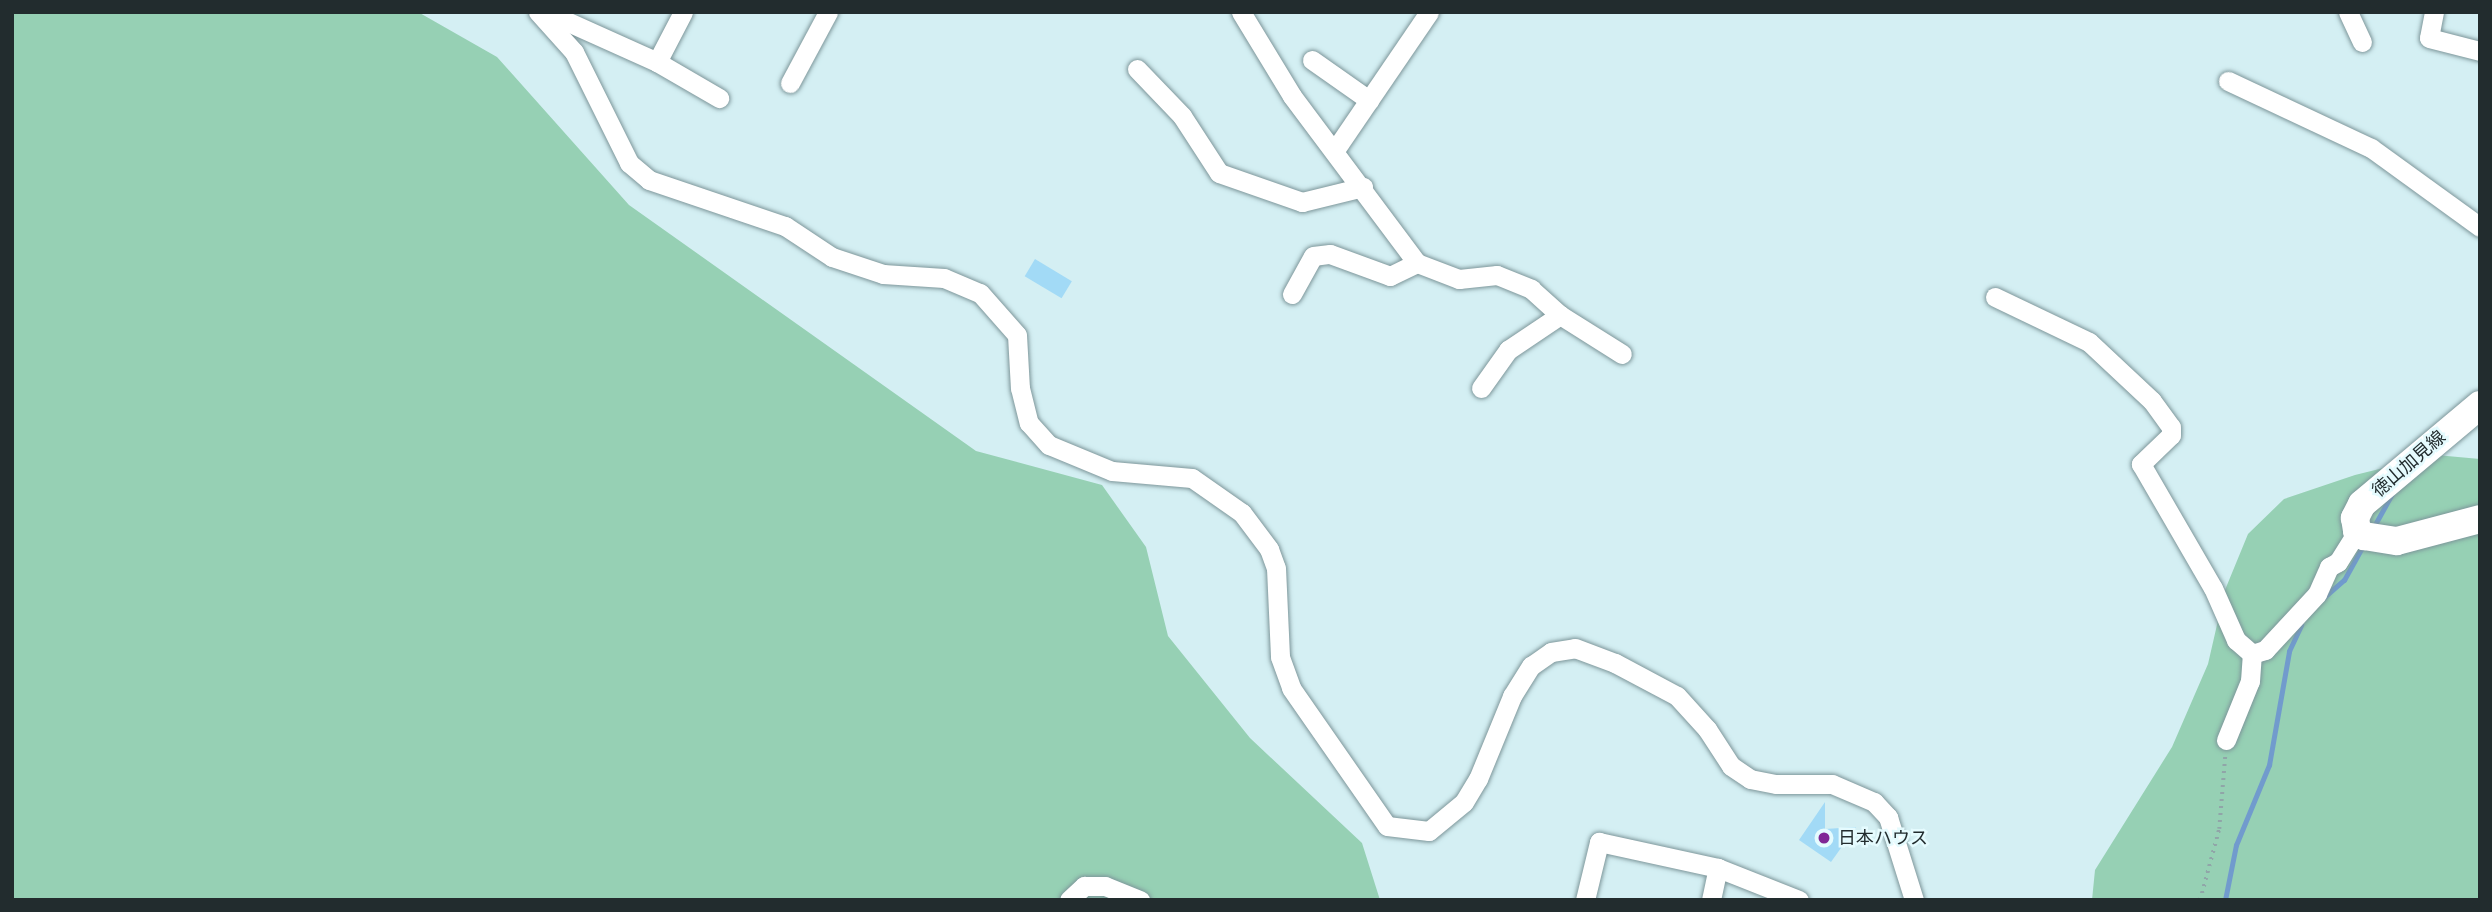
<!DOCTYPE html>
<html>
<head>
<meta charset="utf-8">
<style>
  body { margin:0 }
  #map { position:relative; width:2492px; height:912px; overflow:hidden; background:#d4eff3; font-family:"Work Sans","Noto Sans JP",sans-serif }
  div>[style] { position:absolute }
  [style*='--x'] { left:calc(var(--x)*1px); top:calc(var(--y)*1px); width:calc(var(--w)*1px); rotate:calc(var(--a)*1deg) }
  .green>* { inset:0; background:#96d0b4 }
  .stream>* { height:5px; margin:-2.5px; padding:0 2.5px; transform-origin:2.5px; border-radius:2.5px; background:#719bcd }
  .building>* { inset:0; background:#a2daf6; transform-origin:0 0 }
  .path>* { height:3.5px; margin-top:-1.75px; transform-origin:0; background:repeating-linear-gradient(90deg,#90a5a8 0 2px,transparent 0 7px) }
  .roads { filter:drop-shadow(0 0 2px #7d969a) drop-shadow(0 0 2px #7d969a) }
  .street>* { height:19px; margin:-9.5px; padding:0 9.5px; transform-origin:9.5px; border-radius:9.5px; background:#fff }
  .secondary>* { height:28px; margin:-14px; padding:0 14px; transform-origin:14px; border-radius:14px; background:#fff }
  .dots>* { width:19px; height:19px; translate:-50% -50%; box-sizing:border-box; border:4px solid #e5fbfe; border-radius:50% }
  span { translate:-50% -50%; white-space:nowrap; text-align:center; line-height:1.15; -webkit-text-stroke:5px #e5fbfe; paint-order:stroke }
  .street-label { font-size:18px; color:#222c2e }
  .poi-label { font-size:18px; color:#222c2e }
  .left { translate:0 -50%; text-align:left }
  .frame { position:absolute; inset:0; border:14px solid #222c2e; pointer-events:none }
</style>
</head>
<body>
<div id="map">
  <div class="green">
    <div style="clip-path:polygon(12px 12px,418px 12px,497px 57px,629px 205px,976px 451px,1102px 485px,1146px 547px,1168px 636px,1250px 738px,1362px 843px,1380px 900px,12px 900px)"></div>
    <div style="clip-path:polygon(2436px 455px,2480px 459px,2480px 900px,2092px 900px,2095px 870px,2172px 747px,2208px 664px,2225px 590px,2248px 534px,2284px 499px,2355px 475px)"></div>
  </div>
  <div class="stream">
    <div style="--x:2373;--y:528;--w:39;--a:-61"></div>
    <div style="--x:2323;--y:598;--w:28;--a:-41"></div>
    <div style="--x:2344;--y:580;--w:39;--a:-61"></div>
    <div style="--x:2225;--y:900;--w:56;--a:-78.7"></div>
    <div style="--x:2236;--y:845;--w:87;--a:-67.6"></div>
    <div style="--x:2269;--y:765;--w:116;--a:-80"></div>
    <div style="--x:2289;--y:651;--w:29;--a:-65"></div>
  </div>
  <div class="building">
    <div style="left:1035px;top:259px;width:43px;height:20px;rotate:31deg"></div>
    <div style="clip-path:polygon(1825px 802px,1825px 829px,1856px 827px,1831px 862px,1799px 840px)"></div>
  </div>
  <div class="path">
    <div style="--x:2200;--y:900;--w:73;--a:-75"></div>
    <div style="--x:2219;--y:829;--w:73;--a:-85.3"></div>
  </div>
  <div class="roads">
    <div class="street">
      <div style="--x:538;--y:12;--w:54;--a:48"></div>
      <div style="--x:574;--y:52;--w:124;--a:63.6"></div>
      <div style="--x:629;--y:163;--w:26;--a:40"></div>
      <div style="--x:649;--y:180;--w:144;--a:18.7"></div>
      <div style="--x:785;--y:226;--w:56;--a:33.4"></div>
      <div style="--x:832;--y:257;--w:54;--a:18.4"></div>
      <div style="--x:883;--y:274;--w:61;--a:3.8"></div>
      <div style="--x:944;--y:278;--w:39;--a:23"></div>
      <div style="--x:980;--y:293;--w:56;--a:48.6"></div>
      <div style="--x:1017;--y:335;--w:53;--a:86.8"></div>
      <div style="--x:1020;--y:388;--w:36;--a:76"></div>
      <div style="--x:1029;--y:423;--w:30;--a:48"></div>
      <div style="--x:1049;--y:445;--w:68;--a:22.4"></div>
      <div style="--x:1112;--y:471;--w:80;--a:5"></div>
      <div style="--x:1192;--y:478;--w:61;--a:35"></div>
      <div style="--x:1242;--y:513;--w:45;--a:53.1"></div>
      <div style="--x:1269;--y:549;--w:20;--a:70"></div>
      <div style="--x:1276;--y:568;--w:89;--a:87.4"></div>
      <div style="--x:1280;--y:657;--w:33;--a:70"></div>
      <div style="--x:1291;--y:688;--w:168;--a:55.2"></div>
      <div style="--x:1387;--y:826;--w:42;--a:6.8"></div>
      <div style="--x:1429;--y:831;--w:45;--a:-39.6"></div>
      <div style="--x:1464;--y:802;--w:27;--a:-59"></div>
      <div style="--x:1478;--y:779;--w:90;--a:-67.7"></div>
      <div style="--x:1512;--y:696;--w:36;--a:-58"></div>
      <div style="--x:1531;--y:666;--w:24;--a:-35"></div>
      <div style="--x:1551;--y:652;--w:24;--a:-9"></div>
      <div style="--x:1575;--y:648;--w:43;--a:20.6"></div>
      <div style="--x:1615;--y:663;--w:70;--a:28"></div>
      <div style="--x:1677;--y:696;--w:45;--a:47.7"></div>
      <div style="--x:1707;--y:729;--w:44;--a:57"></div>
      <div style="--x:1731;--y:766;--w:23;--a:34"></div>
      <div style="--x:1750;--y:779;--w:26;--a:11"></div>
      <div style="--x:1776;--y:784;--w:56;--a:0"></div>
      <div style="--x:1832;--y:784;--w:46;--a:23.2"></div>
      <div style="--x:1874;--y:802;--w:21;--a:47"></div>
      <div style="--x:1888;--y:817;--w:87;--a:72.6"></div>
      <div style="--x:546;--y:12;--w:122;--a:24.2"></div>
      <div style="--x:657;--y:62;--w:72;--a:30.1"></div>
      <div style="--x:1241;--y:12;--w:98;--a:58.7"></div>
      <div style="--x:1292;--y:96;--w:209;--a:53.2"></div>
      <div style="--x:1417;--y:263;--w:45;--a:20.9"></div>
      <div style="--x:1459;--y:279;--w:38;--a:-6"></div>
      <div style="--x:1497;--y:275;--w:37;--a:22"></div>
      <div style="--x:1531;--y:289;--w:39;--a:42"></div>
      <div style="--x:1560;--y:315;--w:73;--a:32.2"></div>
      <div style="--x:2348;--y:12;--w:33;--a:65"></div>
      <div style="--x:2434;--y:12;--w:26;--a:101"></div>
      <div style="--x:2429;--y:38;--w:53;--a:14.3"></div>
      <div style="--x:1312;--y:60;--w:70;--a:35.1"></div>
      <div style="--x:657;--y:62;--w:56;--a:-62.5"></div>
      <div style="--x:1137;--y:69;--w:65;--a:46.2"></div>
      <div style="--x:1182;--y:116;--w:68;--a:57"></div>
      <div style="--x:1219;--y:173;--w:88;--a:19.3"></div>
      <div style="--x:1302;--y:202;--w:63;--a:-13.8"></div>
      <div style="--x:2228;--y:81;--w:158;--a:25.1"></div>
      <div style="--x:2371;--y:148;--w:135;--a:35.9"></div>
      <div style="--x:790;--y:83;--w:81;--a:-61.8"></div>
      <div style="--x:1335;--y:150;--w:167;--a:-55.7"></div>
      <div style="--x:1292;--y:294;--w:43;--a:-61.1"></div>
      <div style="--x:1313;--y:256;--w:17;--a:-7"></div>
      <div style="--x:1330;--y:254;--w:64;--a:20.1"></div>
      <div style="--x:1390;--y:276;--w:30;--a:-26"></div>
      <div style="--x:1995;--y:297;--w:104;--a:25.6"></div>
      <div style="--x:2089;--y:342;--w:86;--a:43.1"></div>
      <div style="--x:2152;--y:401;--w:32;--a:54"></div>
      <div style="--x:2171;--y:427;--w:8;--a:90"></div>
      <div style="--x:2171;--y:435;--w:42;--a:136"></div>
      <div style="--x:2141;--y:464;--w:143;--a:59.9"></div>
      <div style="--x:2213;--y:588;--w:57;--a:66.1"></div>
      <div style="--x:2236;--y:640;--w:21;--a:41"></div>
      <div style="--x:1481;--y:388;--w:47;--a:-54.6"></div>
      <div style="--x:1508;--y:350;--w:63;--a:-33.9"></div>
      <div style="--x:2252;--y:654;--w:14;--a:-17"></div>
      <div style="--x:2265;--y:650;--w:76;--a:-47.1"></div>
      <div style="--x:2317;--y:594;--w:30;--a:-66"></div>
      <div style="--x:2329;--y:567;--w:10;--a:-29"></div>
      <div style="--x:2338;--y:562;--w:36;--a:-58"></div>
      <div style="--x:2226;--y:740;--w:64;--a:-67.9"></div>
      <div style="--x:2250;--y:681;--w:27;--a:-86"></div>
      <div style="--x:1069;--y:900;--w:21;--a:-43"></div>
      <div style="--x:1084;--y:886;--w:21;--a:0"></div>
      <div style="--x:1105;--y:886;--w:38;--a:22"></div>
      <div style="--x:1585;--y:900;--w:60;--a:-76.4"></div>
      <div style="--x:1599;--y:842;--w:122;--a:12.3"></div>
      <div style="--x:1718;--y:868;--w:87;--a:21.6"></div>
      <div style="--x:1711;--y:900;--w:33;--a:-78"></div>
    </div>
    <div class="secondary">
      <div style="--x:2480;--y:405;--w:154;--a:140"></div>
      <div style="--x:2362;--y:504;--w:16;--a:117"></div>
      <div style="--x:2355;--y:518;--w:13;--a:81"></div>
      <div style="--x:2357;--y:531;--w:9;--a:36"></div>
      <div style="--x:2364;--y:536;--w:33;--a:9"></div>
      <div style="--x:2397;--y:541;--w:86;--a:-14.8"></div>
    </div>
  </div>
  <div class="dots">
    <div style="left:1824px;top:838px;background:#802795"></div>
  </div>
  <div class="street-label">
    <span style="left:2409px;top:464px;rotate:-41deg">徳山加見線</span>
  </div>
  <div class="poi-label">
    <span class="left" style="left:1838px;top:838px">日本ハウス</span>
  </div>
  <div class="frame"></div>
</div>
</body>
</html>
